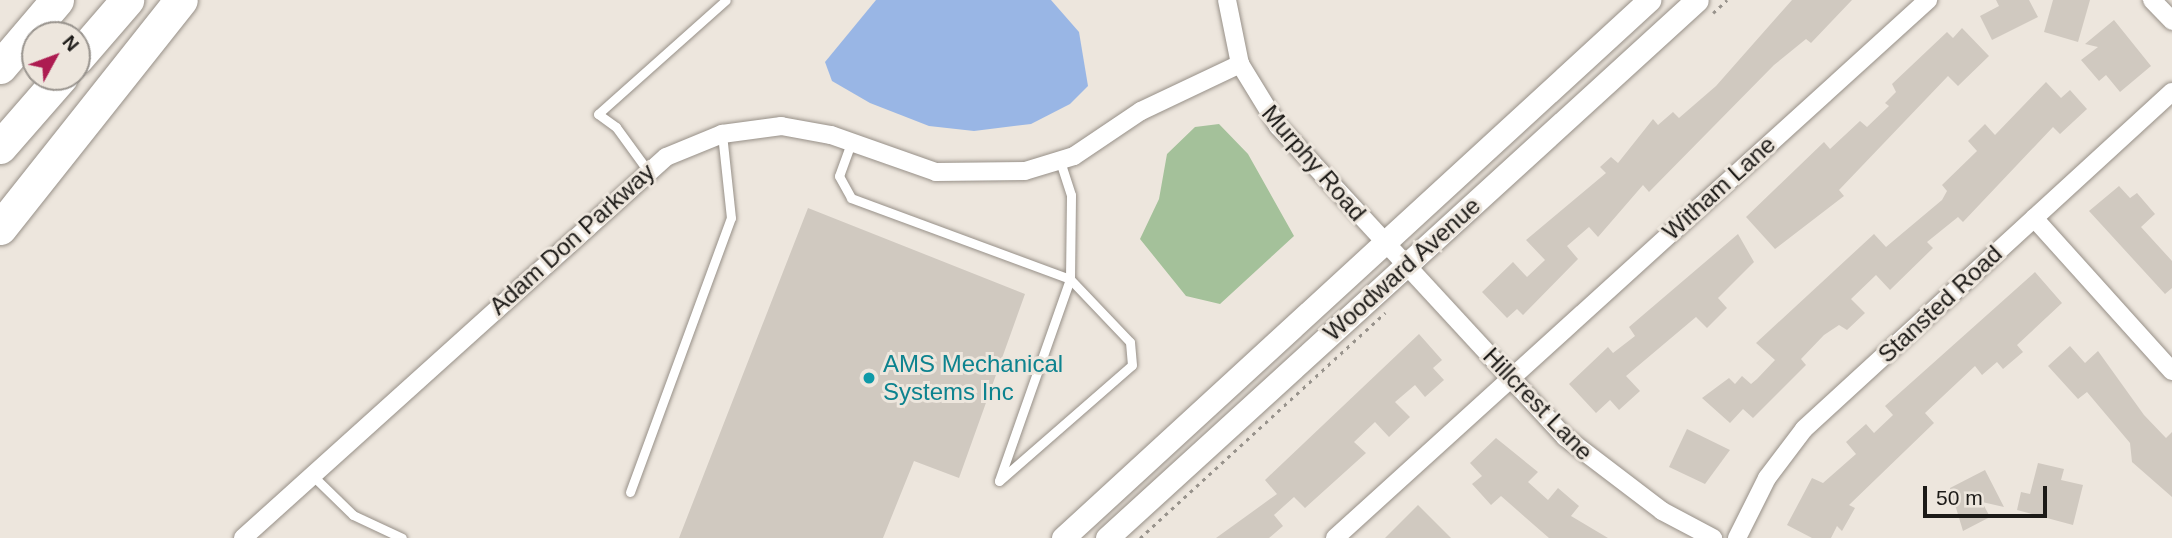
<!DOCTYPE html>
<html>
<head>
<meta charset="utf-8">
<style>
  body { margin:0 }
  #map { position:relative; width:2172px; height:538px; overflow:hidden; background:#ede6dd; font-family:Helvetica,sans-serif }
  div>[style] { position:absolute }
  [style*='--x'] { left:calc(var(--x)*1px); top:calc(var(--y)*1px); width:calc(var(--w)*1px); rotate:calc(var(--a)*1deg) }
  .green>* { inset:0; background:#a4c19a }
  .water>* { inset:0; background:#99b6e5 }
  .building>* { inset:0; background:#d0c9c0 }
  .path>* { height:2.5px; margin-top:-1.25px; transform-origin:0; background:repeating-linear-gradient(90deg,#98938c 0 3.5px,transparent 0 8.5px) }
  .roads { filter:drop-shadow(0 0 2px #979088) drop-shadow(0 0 2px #979088) }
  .service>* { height:9px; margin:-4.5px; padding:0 4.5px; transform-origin:4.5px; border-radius:4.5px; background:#fff }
  .minor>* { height:18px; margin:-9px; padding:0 9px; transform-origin:9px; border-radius:9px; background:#fff }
  .tertiary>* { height:23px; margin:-11.5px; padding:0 11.5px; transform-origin:11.5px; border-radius:11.5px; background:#fff }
  .motorway>* { height:33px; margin:-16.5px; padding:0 16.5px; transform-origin:16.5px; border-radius:16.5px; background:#fff }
  .dots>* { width:19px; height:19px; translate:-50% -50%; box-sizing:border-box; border:4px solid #ede6dd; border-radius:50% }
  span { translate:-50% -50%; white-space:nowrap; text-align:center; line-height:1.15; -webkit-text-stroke:6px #ede6dd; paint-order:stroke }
  .street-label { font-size:24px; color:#1c1a17 }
  .culture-label { font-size:24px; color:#0d838f }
  .left { translate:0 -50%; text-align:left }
  .north { position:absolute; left:21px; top:21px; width:70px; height:70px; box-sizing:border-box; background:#ede6dd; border:2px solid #99948e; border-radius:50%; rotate:49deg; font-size:19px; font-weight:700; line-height:28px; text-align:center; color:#1c1a17 }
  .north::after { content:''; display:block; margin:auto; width:24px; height:32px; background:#ad1c51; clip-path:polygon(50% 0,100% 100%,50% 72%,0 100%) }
  .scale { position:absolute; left:1923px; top:486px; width:124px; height:32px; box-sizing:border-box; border:4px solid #1c1a17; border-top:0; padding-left:9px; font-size:21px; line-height:24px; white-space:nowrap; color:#1c1a17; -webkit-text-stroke:5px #ede6dd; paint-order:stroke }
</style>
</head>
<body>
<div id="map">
  <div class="green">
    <div style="clip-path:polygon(1219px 124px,1248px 154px,1294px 236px,1220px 304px,1186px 296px,1140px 239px,1159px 199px,1167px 154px,1195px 127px)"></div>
  </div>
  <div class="water">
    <div style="clip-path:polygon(876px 0,1051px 0,1079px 32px,1088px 86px,1070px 104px,1031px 124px,974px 131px,929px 126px,870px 103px,832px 81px,825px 62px)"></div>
  </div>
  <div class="building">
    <div style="clip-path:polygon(1792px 0,1852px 0,1811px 43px,1806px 39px,1774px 65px,1649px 192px,1643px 185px,1598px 237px,1589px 227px,1567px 246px,1578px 259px,1523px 315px,1517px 309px,1507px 318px,1482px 292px,1513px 262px,1527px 277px,1545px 260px,1526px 240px,1606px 173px,1600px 167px,1611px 157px,1618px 163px,1653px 119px,1658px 125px,1673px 112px,1679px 118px,1716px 86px)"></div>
    <div style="clip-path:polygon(1996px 0,2029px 0,2038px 17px,1992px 40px,1980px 16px,1999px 6px)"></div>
    <div style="clip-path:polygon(2053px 0,2090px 0,2078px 42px,2044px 32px)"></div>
    <div style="clip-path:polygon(2114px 20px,2151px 66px,2120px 92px,2106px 75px,2099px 81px,2081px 60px,2098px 47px,2085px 44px)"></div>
    <div style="clip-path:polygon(1962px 28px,1989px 56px,1958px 86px,1948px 76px,1839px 190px,1844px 196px,1775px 249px,1746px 217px,1824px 142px,1830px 149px,1860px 121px,1867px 127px,1889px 106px,1885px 103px,1896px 92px,1892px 84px,1947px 32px,1953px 38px)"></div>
    <div style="clip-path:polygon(2046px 82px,2061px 98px,2070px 90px,2087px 109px,2060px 134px,2053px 127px,1963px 222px,1958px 217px,1927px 242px,1933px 248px,1890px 290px,1876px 275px,1851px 299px,1865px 313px,1847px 330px,1839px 325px,1824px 335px,1801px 359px,1806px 365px,1753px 418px,1743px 409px,1730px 423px,1702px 398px,1729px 378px,1735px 384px,1742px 376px,1751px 384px,1757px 379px,1775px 360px,1756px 343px,1874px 234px,1886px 247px,1942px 200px,1947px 191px,1942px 185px,1977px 151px,1968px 141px,1985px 124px,1995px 135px)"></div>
    <div style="clip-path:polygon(2119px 186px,2130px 198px,2137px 193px,2155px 214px,2141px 227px,2172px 261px,2172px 288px,2165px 294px,2089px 211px)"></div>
    <div style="clip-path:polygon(808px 208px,1025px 294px,959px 478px,914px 461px,883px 538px,679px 538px)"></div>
    <div style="clip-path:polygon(1738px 234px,1754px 262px,1718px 298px,1727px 308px,1707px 328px,1696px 317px,1626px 376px,1640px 391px,1619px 410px,1610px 400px,1596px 413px,1569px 384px,1608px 347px,1613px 353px,1635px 336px,1629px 327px)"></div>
    <div style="clip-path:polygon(2035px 272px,2062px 303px,2017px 345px,2023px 352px,2003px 369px,1997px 362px,1982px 375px,1975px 366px,1925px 413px,1934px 423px,1849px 505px,1855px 508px,1842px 531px,1837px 526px,1831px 538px,1812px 538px,1787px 525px,1812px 478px,1823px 483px,1856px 454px,1846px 442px,1866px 424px,1874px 433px,1893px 415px,1885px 406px)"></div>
    <div style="clip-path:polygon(1419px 334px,1442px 360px,1433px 368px,1444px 380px,1425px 397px,1415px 385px,1395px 402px,1410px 417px,1389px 437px,1375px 422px,1354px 442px,1366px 453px,1305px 508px,1294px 497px,1274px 515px,1283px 526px,1269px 538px,1216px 538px,1277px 494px,1265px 480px)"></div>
    <div style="clip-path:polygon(2070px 346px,2085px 363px,2098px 351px,2144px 415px,2166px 438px,2172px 432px,2172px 497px,2132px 462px,2130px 443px,2087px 392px,2078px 399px,2048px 366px)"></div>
    <div style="clip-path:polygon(1687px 429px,1730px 450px,1705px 484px,1669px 467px)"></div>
    <div style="clip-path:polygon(1496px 438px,1538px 472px,1528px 482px,1548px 500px,1558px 488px,1579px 506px,1571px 516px,1608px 538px,1549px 538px,1501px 496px,1491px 505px,1472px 484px,1482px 476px,1470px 463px)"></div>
    <div style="clip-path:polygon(2038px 463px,2064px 469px,2061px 480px,2083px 485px,2073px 525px,2017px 510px,2021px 492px,2030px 494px)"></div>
    <div style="clip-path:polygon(1985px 470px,2004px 507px,1982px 502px,1990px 517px,1963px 531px,1950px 488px)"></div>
    <div style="clip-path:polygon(1418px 505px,1451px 538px,1385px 538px)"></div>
  </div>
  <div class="path">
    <div style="--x:1713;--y:13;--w:19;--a:-43"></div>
    <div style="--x:1140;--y:538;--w:333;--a:-42.6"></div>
  </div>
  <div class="roads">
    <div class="service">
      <div style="--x:851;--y:143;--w:35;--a:110"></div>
      <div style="--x:839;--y:176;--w:25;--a:61"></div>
      <div style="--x:851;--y:198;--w:233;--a:20.3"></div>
      <div style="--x:1070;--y:279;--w:214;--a:109.4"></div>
      <div style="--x:999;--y:481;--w:176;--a:-41.1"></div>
      <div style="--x:1132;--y:365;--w:23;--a:-95"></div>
      <div style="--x:1130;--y:342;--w:87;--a:-133.6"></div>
      <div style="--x:1070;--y:279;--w:84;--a:-89.3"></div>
      <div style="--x:1071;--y:195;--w:36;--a:-108"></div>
      <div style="--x:648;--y:171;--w:54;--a:-126"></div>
      <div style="--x:616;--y:127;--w:22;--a:-144"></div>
      <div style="--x:598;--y:114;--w:171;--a:-41.7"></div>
      <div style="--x:312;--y:475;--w:57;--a:44.3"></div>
      <div style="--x:353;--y:515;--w:54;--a:25.1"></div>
      <div style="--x:630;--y:492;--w:292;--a:-69.8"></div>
      <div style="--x:731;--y:218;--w:84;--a:-96.1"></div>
    </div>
    <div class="minor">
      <div style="--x:1227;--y:0;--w:65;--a:78.5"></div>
      <div style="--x:1240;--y:64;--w:73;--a:58.5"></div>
      <div style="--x:1278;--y:126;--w:423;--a:47.3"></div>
      <div style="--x:1565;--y:437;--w:122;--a:37.3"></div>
      <div style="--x:1662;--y:511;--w:58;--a:27.9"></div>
      <div style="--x:2152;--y:0;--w:29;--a:46"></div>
      <div style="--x:2034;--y:218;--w:206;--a:48"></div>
      <div style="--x:243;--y:538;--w:569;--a:-42.01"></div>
      <div style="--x:666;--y:157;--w:61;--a:-22.3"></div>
      <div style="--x:722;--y:134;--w:60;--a:-7.7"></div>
      <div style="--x:781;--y:126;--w:51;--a:10.2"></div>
      <div style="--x:831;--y:135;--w:111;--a:19.4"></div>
      <div style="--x:936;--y:172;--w:89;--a:-0.6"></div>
      <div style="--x:1025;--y:171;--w:51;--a:-17"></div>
      <div style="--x:1074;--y:156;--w:81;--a:-33.9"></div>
      <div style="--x:1141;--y:111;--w:110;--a:-25.4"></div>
      <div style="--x:1335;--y:538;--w:801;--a:-42.22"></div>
      <div style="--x:1737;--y:538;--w:67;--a:-63.4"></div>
      <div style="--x:1767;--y:478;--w:61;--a:-52.9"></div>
      <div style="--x:1804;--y:429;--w:499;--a:-42.5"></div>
    </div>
    <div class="tertiary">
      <div style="--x:1063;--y:538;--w:796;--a:-42.55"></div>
      <div style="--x:1107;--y:538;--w:798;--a:-42.36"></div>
    </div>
    <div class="motorway">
      <div style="--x:77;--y:58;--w:77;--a:-49.2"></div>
      <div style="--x:0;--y:67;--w:88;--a:-49.6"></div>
      <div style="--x:0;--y:147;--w:93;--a:-48.9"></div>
      <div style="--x:0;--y:228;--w:291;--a:-51.6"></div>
    </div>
  </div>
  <div class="dots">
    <div style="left:869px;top:378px;background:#0f9aa8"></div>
  </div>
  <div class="street-label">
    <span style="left:1314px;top:163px;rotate:49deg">Murphy Road</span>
    <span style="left:1719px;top:188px;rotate:-42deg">Witham Lane</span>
    <span style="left:572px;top:239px;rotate:-42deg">Adam Don Parkway</span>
    <span style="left:1402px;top:269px;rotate:-42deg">Woodward Avenue</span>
    <span style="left:1940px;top:304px;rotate:-43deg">Stansted Road</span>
    <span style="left:1538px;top:404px;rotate:46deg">Hillcrest Lane</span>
  </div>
  <div class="culture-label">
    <span class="left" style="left:883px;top:378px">AMS Mechanical<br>Systems Inc</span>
  </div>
  <div class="north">N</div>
  <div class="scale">50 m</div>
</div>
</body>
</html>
